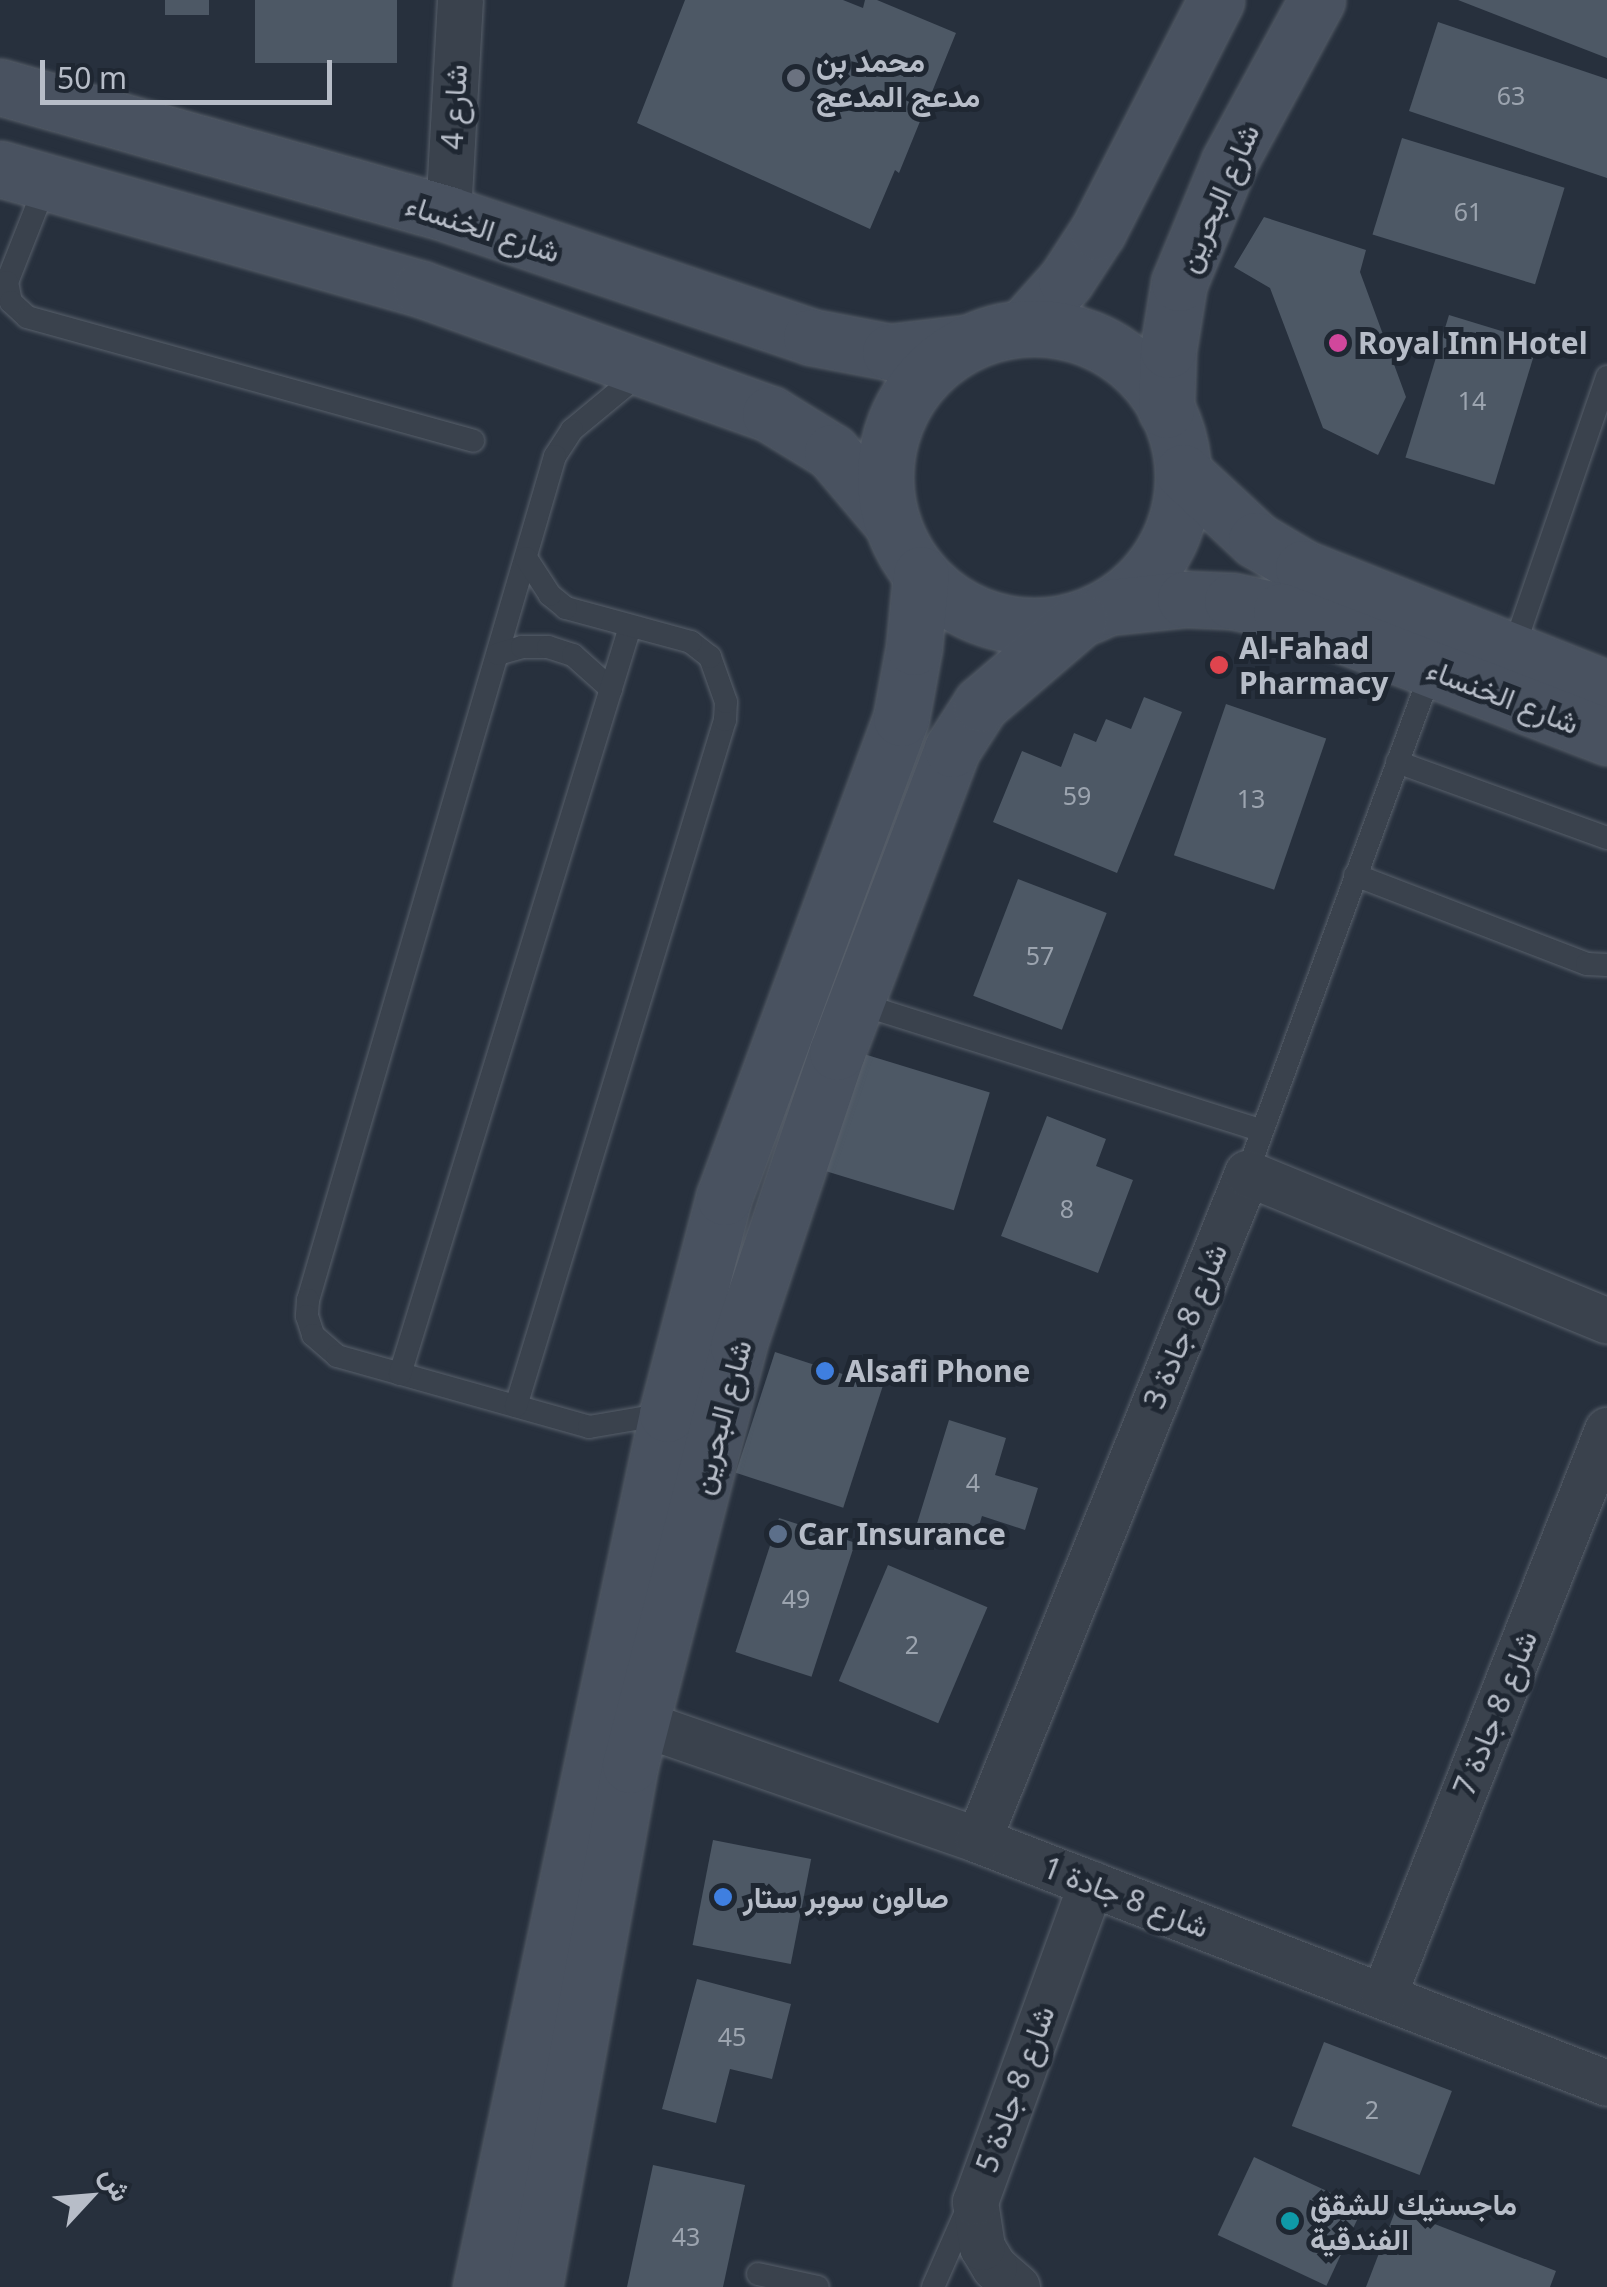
<!DOCTYPE html>
<html>
<head>
<meta charset="utf-8">
<style>
  body { margin:0 }
  #map { position:relative; width:1607px; height:2287px; overflow:hidden; background:#27303d; font-family:"Noto Sans",Vazirmatn,sans-serif }
  div>[style] { position:absolute }
  [style*='--x'] { left:calc(var(--x)*1px); top:calc(var(--y)*1px); width:calc(var(--w)*1px); rotate:calc(var(--a)*1deg) }
  .building>* { inset:0; background:#4d5865; transform-origin:0 0 }
  .roads { filter:drop-shadow(0 0 2px #58606b) drop-shadow(0 0 2px #58606b) }
  .lane>* { height:22px; margin:-11px; padding:0 11px; transform-origin:11px; border-radius:11px; background:#3a424d }
  .street>* { height:45px; margin:-22.5px; padding:0 22.5px; transform-origin:22.5px; border-radius:22.5px; background:#3a424d }
  .secondary>* { height:55px; margin:-27.5px; padding:0 27.5px; transform-origin:27.5px; border-radius:27.5px; background:#495260 }
  .secondary>.ring { margin:-27.5px; padding:0; box-sizing:content-box; background:none; border:55px solid #495260; border-radius:50% }
  .dots>* { width:28px; height:28px; translate:-50% -50%; box-sizing:border-box; border:5px solid #1f2732; border-radius:50% }
  span { translate:-50% -50%; white-space:nowrap; text-align:center; line-height:1.15; -webkit-text-stroke:10px #1f2732; paint-order:stroke }
  .number-label { font-size:25px; color:#9ca4af }
  .number-label span { -webkit-text-stroke-width:0 }
  .poi-label { font-size:30px; color:#b7bdc8; font-weight:700 }
  .left { translate:0 -50%; text-align:left }
  .street-label { font-size:30px; color:#b7bdc8 }
  .north { position:absolute; left:40px; top:2147px; width:100px; height:100px; -webkit-text-stroke:8px #1f2732; paint-order:stroke; rotate:64deg; font-size:28px; font-weight:700; line-height:40px; text-align:center; color:#b7bdc8 }
  .north::after { content:''; display:block; margin:auto; width:35px; height:45px; background:#b7bdc8; clip-path:polygon(50% 0,100% 100%,50% 72%,0 100%) }
  .scale { position:absolute; left:40px; top:60px; width:292px; height:45px; box-sizing:border-box; border:5px solid #b7bdc8; border-top:0; padding-left:12px; font-size:30px; line-height:35px; white-space:nowrap; color:#b7bdc8; -webkit-text-stroke:8px #1f2732; paint-order:stroke }
</style>
</head>
<body>
<div id="map">
  <div class="building">
    <div style="left:165px;top:0;width:44px;height:15px"></div>
    <div style="left:255px;top:0;width:142px;height:63px"></div>
    <div style="clip-path:polygon(685px 0,843px 0,863px 8px,865px 0,877px 0,956px 33px,899px 173px,895px 170px,870px 229px,637px 123px)"></div>
    <div style="clip-path:polygon(1458px 0,1607px 0,1607px 58px)"></div>
    <div style="clip-path:polygon(1438px 22px,1607px 79px,1607px 178px,1409px 111px)"></div>
    <div style="left:1402px;top:138px;width:170px;height:101px;rotate:17deg"></div>
    <div style="clip-path:polygon(1264px 217px,1366px 250px,1360px 272px,1406px 397px,1378px 455px,1323px 428px,1270px 288px,1234px 267px)"></div>
    <div style="left:1449px;top:315px;width:93px;height:149px;rotate:17deg"></div>
    <div style="clip-path:polygon(1144px 697px,1182px 712px,1117px 873px,993px 822px,1022px 751px,1061px 767px,1074px 733px,1096px 742px,1106px 719px,1131px 729px)"></div>
    <div style="left:1226px;top:704px;width:106px;height:160px;rotate:19deg"></div>
    <div style="left:1018px;top:879px;width:95px;height:125px;rotate:21deg"></div>
    <div style="left:854px;top:1051px;width:142px;height:123px;rotate:17deg"></div>
    <div style="clip-path:polygon(1047px 1116px,1106px 1139px,1096px 1166px,1133px 1180px,1098px 1273px,1001px 1236px)"></div>
    <div style="left:775px;top:1352px;width:113px;height:127px;rotate:18deg"></div>
    <div style="clip-path:polygon(949px 1420px,1006px 1438px,995px 1475px,1038px 1488px,1025px 1530px,982px 1516px,972px 1548px,915px 1530px)"></div>
    <div style="left:779px;top:1518px;width:80px;height:141px;rotate:18deg"></div>
    <div style="left:888px;top:1565px;width:108px;height:126px;rotate:23deg"></div>
    <div style="left:713px;top:1840px;width:100px;height:107px;rotate:11deg"></div>
    <div style="clip-path:polygon(697px 1979px,791px 2004px,772px 2079px,730px 2069px,716px 2123px,662px 2109px)"></div>
    <div style="left:1324px;top:2042px;width:137px;height:90px;rotate:21deg"></div>
    <div style="left:1254px;top:2157px;width:120px;height:86px;rotate:25deg"></div>
    <div style="clip-path:polygon(653px 2165px,745px 2185px,723px 2287px,627px 2287px)"></div>
    <div style="clip-path:polygon(1396px 2209px,1556px 2271px,1550px 2287px,1366px 2287px)"></div>
  </div>
  <div class="roads">
    <div class="lane">
      <div style="--x:47;--y:181;--w:109;--a:111.6"></div>
      <div style="--x:7;--y:282;--w:20;--a:79"></div>
      <div style="--x:11;--y:302;--w:22;--a:43"></div>
      <div style="--x:27;--y:317;--w:463;--a:15.5"></div>
      <div style="--x:642;--y:372;--w:91;--a:140.4"></div>
      <div style="--x:572;--y:430;--w:31;--a:123"></div>
      <div style="--x:555;--y:456;--w:879;--a:106.31"></div>
      <div style="--x:308;--y:1300;--w:16;--a:94"></div>
      <div style="--x:307;--y:1316;--w:20;--a:72"></div>
      <div style="--x:313;--y:1335;--w:32;--a:41"></div>
      <div style="--x:337;--y:1356;--w:262;--a:15.7"></div>
      <div style="--x:589;--y:1427;--w:77;--a:-9.7"></div>
      <div style="--x:1512;--y:653;--w:292;--a:-71"></div>
      <div style="--x:498;--y:654;--w:25;--a:-16"></div>
      <div style="--x:522;--y:647;--w:26;--a:0"></div>
      <div style="--x:548;--y:647;--w:26;--a:18"></div>
      <div style="--x:573;--y:655;--w:51;--a:41.8"></div>
      <div style="--x:1397;--y:762;--w:223;--a:19.9"></div>
      <div style="--x:1355;--y:875;--w:248;--a:21"></div>
      <div style="--x:1587;--y:964;--w:20;--a:3"></div>
      <div style="--x:857;--y:1003;--w:423;--a:17.5"></div>
      <div style="--x:1247;--y:1173;--w:537;--a:-69.84"></div>
      <div style="--x:400;--y:1374;--w:782;--a:-72.89"></div>
      <div style="--x:516;--y:1406;--w:717;--a:-73.06"></div>
      <div style="--x:725;--y:720;--w:18;--a:-87"></div>
      <div style="--x:726;--y:702;--w:48;--a:-109.6"></div>
      <div style="--x:710;--y:657;--w:24;--a:-142"></div>
      <div style="--x:691;--y:642;--w:130;--a:-164.8"></div>
      <div style="--x:566;--y:608;--w:21;--a:-141"></div>
      <div style="--x:550;--y:595;--w:44;--a:-123"></div>
      <div style="--x:758;--y:2274;--w:61;--a:12.2"></div>
      <div style="--x:933;--y:2287;--w:90;--a:-66.3"></div>
    </div>
    <div class="street">
      <div style="--x:448;--y:214;--w:214;--a:-86.8"></div>
      <div style="--x:641;--y:1723;--w:357;--a:19.1"></div>
      <div style="--x:978;--y:1840;--w:674;--a:21.12"></div>
      <div style="--x:978;--y:1840;--w:719;--a:-68.04"></div>
      <div style="--x:1247;--y:1173;--w:389;--a:22.3"></div>
      <div style="--x:1383;--y:1996;--w:609;--a:-68.41"></div>
      <div style="--x:1017;--y:2287;--w:30;--a:-139"></div>
      <div style="--x:994;--y:2267;--w:23;--a:-121"></div>
      <div style="--x:982;--y:2247;--w:46;--a:-98.8"></div>
      <div style="--x:975;--y:2202;--w:339;--a:-70"></div>
    </div>
    <div class="secondary">
      <div style="--x:0;--y:87;--w:466;--a:15.8"></div>
      <div style="--x:448;--y:214;--w:383;--a:18.7"></div>
      <div style="--x:811;--y:337;--w:80;--a:10.8"></div>
      <div style="--x:890;--y:352;--w:78;--a:-6.7"></div>
      <div style="--x:0;--y:169;--w:438;--a:15.9"></div>
      <div style="--x:421;--y:289;--w:371;--a:19.7"></div>
      <div style="--x:770;--y:414;--w:73;--a:31.5"></div>
      <div style="--x:832;--y:452;--w:93;--a:49.8"></div>
      <div style="--x:1023;--y:328;--w:64;--a:-48.1"></div>
      <div style="--x:1066;--y:280;--w:59;--a:-56.9"></div>
      <div style="--x:1098;--y:231;--w:259;--a:-62.9"></div>
      <div class="ring" style="left:885px;top:328px;width:243px;height:243px"></div>
      <div style="--x:1166;--y:410;--w:60;--a:-88.1"></div>
      <div style="--x:1168;--y:350;--w:68;--a:-80.7"></div>
      <div style="--x:1179;--y:283;--w:131;--a:-67.5"></div>
      <div style="--x:1229;--y:162;--w:184;--a:-61.5"></div>
      <div style="--x:1183;--y:472;--w:100;--a:43"></div>
      <div style="--x:1256;--y:540;--w:55;--a:30.8"></div>
      <div style="--x:1303;--y:568;--w:327;--a:21.7"></div>
      <div style="--x:1109;--y:607;--w:76;--a:-6"></div>
      <div style="--x:1185;--y:599;--w:47;--a:2.4"></div>
      <div style="--x:1232;--y:601;--w:50;--a:11.5"></div>
      <div style="--x:1281;--y:611;--w:350;--a:21.1"></div>
      <div style="--x:481;--y:2287;--w:893;--a:-77.97"></div>
      <div style="--x:667;--y:1414;--w:224;--a:-75.3"></div>
      <div style="--x:724;--y:1197;--w:511;--a:-69.72"></div>
      <div style="--x:901;--y:718;--w:72;--a:-79.6"></div>
      <div style="--x:914;--y:647;--w:73;--a:-84.5"></div>
      <div style="--x:534;--y:2287;--w:531;--a:-79.58"></div>
      <div style="--x:630;--y:1765;--w:433;--a:-75.5"></div>
      <div style="--x:738;--y:1346;--w:310;--a:-71.4"></div>
      <div style="--x:837;--y:1052;--w:324;--a:-69.2"></div>
      <div style="--x:952;--y:749;--w:54;--a:-57.2"></div>
      <div style="--x:981;--y:704;--w:129;--a:-40.6"></div>
    </div>
  </div>
  <div class="dots">
    <div style="left:796px;top:78px;background:#6b7280"></div>
    <div style="left:1338px;top:343px;background:#d1479c"></div>
    <div style="left:1219px;top:665px;background:#e0444e"></div>
    <div style="left:825px;top:1371px;background:#3f7fe0"></div>
    <div style="left:778px;top:1534px;background:#5c6f8a"></div>
    <div style="left:723px;top:1897px;background:#3f7fe0"></div>
    <div style="left:1290px;top:2221px;background:#0f9aa8"></div>
  </div>
  <div class="number-label">
    <span style="left:1511px;top:95px">63</span>
    <span style="left:1468px;top:211px">61</span>
    <span style="left:1472px;top:400px">14</span>
    <span style="left:1077px;top:795px">59</span>
    <span style="left:1251px;top:798px">13</span>
    <span style="left:1040px;top:955px">57</span>
    <span style="left:1067px;top:1208px">8</span>
    <span style="left:973px;top:1482px">4</span>
    <span style="left:796px;top:1598px">49</span>
    <span style="left:912px;top:1644px">2</span>
    <span style="left:732px;top:2036px">45</span>
    <span style="left:1372px;top:2109px">2</span>
    <span style="left:686px;top:2236px">43</span>
  </div>
  <div class="poi-label">
    <span class="left" style="left:816px;top:78px">محمد بن<br>مدعج المدعج</span>
    <span class="left" style="left:1358px;top:343px">Royal Inn Hotel</span>
    <span class="left" style="left:1239px;top:665px">Al-Fahad<br>Pharmacy</span>
    <span class="left" style="left:845px;top:1371px">Alsafi Phone</span>
    <span class="left" style="left:798px;top:1534px">Car Insurance</span>
    <span class="left" style="left:743px;top:1897px">صالون سوبر ستار</span>
    <span class="left" style="left:1310px;top:2221px">ماجستيك للشقق<br>الفندقية</span>
  </div>
  <div class="street-label">
    <span style="left:454px;top:107px;rotate:-87deg">شارع 4</span>
    <span style="left:1218px;top:198px;rotate:-66deg">شارع البحرين</span>
    <span style="left:483px;top:228px;rotate:18deg">شارع الخنساء</span>
    <span style="left:1503px;top:696px;rotate:21deg">شارع الخنساء</span>
    <span style="left:1185px;top:1326px;rotate:-68deg">شارع 8 جادة 3</span>
    <span style="left:721px;top:1417px;rotate:-75deg">شارع البحرين</span>
    <span style="left:1495px;top:1713px;rotate:-68deg">شارع 8 جادة 7</span>
    <span style="left:1126px;top:1897px;rotate:21deg">شارع 8 جادة 1</span>
    <span style="left:1015px;top:2089px;rotate:-70deg">شارع 8 جادة 5</span>
  </div>
  <div class="north">ش</div>
  <div class="scale">50 m</div>
</div>
</body>
</html>
